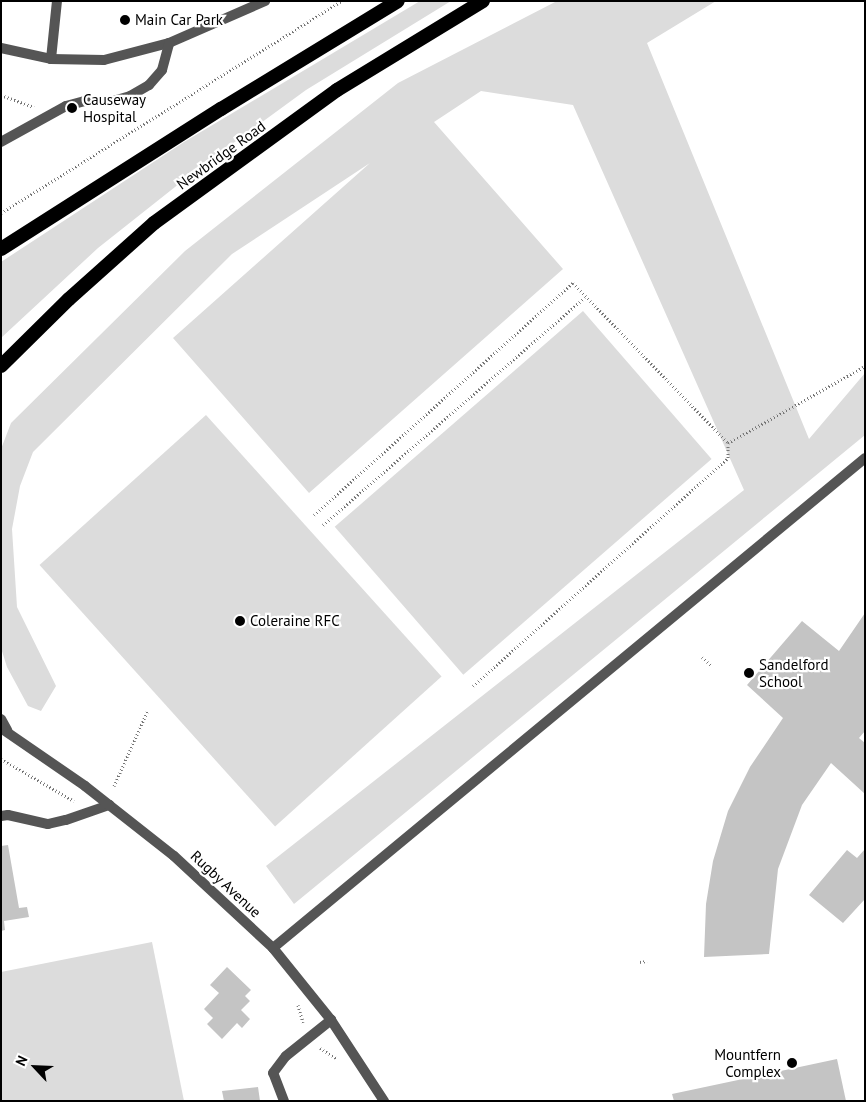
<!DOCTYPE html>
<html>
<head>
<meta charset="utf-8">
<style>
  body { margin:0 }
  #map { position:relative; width:866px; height:1102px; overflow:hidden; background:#fff; font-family:"PT Sans",sans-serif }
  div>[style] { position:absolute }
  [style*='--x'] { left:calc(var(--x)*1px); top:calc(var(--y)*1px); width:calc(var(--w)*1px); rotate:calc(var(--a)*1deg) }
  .green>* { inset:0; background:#dcdcdc; transform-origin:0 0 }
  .building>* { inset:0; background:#c4c4c4 }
  .path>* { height:3px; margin-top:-1.5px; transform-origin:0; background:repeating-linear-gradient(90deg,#777 0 1px,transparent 0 3.5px) }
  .service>* { height:10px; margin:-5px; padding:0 5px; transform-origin:5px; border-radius:5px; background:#555 }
  .minor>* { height:10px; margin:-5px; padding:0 5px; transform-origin:5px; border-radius:5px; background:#555 }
  .tertiary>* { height:10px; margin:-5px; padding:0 5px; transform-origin:5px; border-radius:5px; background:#555 }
  .trunk>* { height:14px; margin:-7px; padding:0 7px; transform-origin:7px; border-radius:7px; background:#000 }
  .dots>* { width:14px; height:14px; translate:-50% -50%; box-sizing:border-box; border:2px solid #fff; border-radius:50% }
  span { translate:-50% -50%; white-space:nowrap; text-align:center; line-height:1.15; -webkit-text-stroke:4.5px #fff; paint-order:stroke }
  .poi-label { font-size:15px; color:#000 }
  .left { translate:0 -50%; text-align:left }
  .right { translate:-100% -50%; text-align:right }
  .street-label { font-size:15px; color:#000 }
  .frame { position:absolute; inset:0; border:2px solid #000; pointer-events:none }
  .north { position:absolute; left:10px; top:1042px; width:50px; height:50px; -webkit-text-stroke:4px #fff; paint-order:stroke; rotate:295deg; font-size:14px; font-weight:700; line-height:20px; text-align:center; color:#000 }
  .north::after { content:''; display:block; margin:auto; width:18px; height:22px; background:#000; clip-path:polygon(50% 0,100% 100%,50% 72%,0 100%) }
</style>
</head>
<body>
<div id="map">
  <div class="green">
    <div style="clip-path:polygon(420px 1px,451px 1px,306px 90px,199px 168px,98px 248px,1px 338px,1px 262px,184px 142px)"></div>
    <div style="clip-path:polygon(557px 1px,716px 1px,647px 43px,809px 439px,865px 373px,865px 435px,294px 904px,266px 866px,744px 490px,573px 105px,481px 91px,434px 122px,563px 269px,309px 493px,173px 338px,370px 163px,232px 254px,33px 452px,20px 486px,12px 529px,17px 607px,56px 686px,41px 711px,28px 706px,7px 667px,1px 648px,1px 449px,11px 423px,185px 251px,398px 83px)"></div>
    <div style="left:583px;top:311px;width:196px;height:329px;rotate:49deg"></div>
    <div style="left:206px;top:415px;width:352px;height:224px;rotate:48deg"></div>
    <div style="clip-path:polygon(152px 942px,184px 1101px,1px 1101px,1px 972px)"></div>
  </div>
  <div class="building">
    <div style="clip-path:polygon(865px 613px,865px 731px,859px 738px,865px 743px,865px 794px,831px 763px,802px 805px,778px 869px,769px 954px,704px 957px,706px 904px,713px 861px,728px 811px,750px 767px,783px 718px,747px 685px,802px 621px,839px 651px)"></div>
    <div style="clip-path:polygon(8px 845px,19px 908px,27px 907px,29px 917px,4px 921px,5px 930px,1px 931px,1px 846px)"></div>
    <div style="clip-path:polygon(865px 849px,865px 899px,843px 923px,809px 895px,847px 850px,857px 858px)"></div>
    <div style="clip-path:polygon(227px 967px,251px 990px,245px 996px,250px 1001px,241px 1010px,250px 1019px,242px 1028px,237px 1023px,222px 1039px,207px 1024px,213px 1018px,204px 1009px,219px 993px,210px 985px)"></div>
    <div style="clip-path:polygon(837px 1059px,846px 1101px,674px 1101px,672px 1094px)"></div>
    <div style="clip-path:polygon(258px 1087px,260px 1101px,224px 1101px,222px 1091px)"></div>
  </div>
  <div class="path">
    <div style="--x:1;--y:95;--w:35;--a:20"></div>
    <div style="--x:1;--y:213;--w:402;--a:-31.9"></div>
    <div style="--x:314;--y:515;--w:348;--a:-41.9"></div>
    <div style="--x:573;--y:283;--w:223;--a:45.9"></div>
    <div style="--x:728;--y:443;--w:157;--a:-29.3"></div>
    <div style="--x:323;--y:525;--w:347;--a:-41"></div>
    <div style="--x:702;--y:657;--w:12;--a:42"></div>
    <div style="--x:473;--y:686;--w:342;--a:-41.8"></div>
    <div style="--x:728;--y:458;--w:15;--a:-90"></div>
    <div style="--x:1;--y:759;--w:84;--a:29.9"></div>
    <div style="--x:114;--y:786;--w:83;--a:-65.9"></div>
    <div style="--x:640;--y:962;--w:7;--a:-8"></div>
    <div style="--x:298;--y:1005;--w:18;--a:74"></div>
    <div style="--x:320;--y:1048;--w:19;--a:32"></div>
  </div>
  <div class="service">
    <div style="--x:1;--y:48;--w:51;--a:12.4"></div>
    <div style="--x:51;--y:59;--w:53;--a:1.1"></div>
    <div style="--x:104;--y:60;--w:67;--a:-14.7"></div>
    <div style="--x:169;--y:43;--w:105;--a:-23.6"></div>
    <div style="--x:51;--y:59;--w:58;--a:-84.1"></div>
    <div style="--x:1;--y:142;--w:74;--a:-29"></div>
    <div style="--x:66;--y:106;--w:20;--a:-15"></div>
    <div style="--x:85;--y:101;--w:28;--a:0"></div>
    <div style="--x:113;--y:101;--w:18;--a:-16"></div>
    <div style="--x:130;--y:96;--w:22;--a:-30"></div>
    <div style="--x:149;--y:85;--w:20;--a:-49"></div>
    <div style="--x:162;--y:70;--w:28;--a:-75"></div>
    <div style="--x:1;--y:816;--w:7;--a:-8"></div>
    <div style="--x:8;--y:815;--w:41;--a:12.7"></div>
    <div style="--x:48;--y:824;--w:18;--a:-13"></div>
    <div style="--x:66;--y:820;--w:46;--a:-19.2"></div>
    <div style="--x:273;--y:948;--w:768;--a:-39.61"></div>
  </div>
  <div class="minor">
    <div style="--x:284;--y:1101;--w:30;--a:-111"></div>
    <div style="--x:273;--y:1073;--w:21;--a:-53"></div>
    <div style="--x:286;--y:1056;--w:58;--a:-38.7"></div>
  </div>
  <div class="tertiary">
    <div style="--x:1;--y:719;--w:13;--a:61"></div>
    <div style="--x:1;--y:728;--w:102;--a:34.6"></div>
    <div style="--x:85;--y:786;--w:113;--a:38.2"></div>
    <div style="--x:174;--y:856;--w:135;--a:42.9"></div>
    <div style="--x:273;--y:948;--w:92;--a:51.1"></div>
    <div style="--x:331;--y:1020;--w:97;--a:56.8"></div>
  </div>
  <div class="trunk">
    <div style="--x:1;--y:249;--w:261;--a:-32.5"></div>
    <div style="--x:221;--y:109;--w:207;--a:-31.4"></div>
    <div style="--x:1;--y:366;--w:95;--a:-44.6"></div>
    <div style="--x:69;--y:299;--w:114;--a:-41.8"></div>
    <div style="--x:154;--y:223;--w:226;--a:-36"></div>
    <div style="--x:337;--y:90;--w:171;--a:-31.4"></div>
  </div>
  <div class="dots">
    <div style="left:125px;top:20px;background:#000"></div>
    <div style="left:72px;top:108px;background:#000"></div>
    <div style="left:240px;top:621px;background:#000"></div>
    <div style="left:749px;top:673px;background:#000"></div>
    <div style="left:792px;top:1063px;background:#000"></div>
  </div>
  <div class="poi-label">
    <span class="left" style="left:135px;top:20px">Main Car Park</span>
    <span class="left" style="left:83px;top:108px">Causeway<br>Hospital</span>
    <span class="left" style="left:250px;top:621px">Coleraine RFC</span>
    <span class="left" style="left:759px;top:673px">Sandelford<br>School</span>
    <span class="right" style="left:781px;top:1063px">Mountfern<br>Complex</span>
  </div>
  <div class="street-label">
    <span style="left:221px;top:155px;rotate:-36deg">Newbridge Road</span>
    <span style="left:226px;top:884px;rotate:43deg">Rugby Avenue</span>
  </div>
  <div class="frame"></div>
  <div class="north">N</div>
</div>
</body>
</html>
